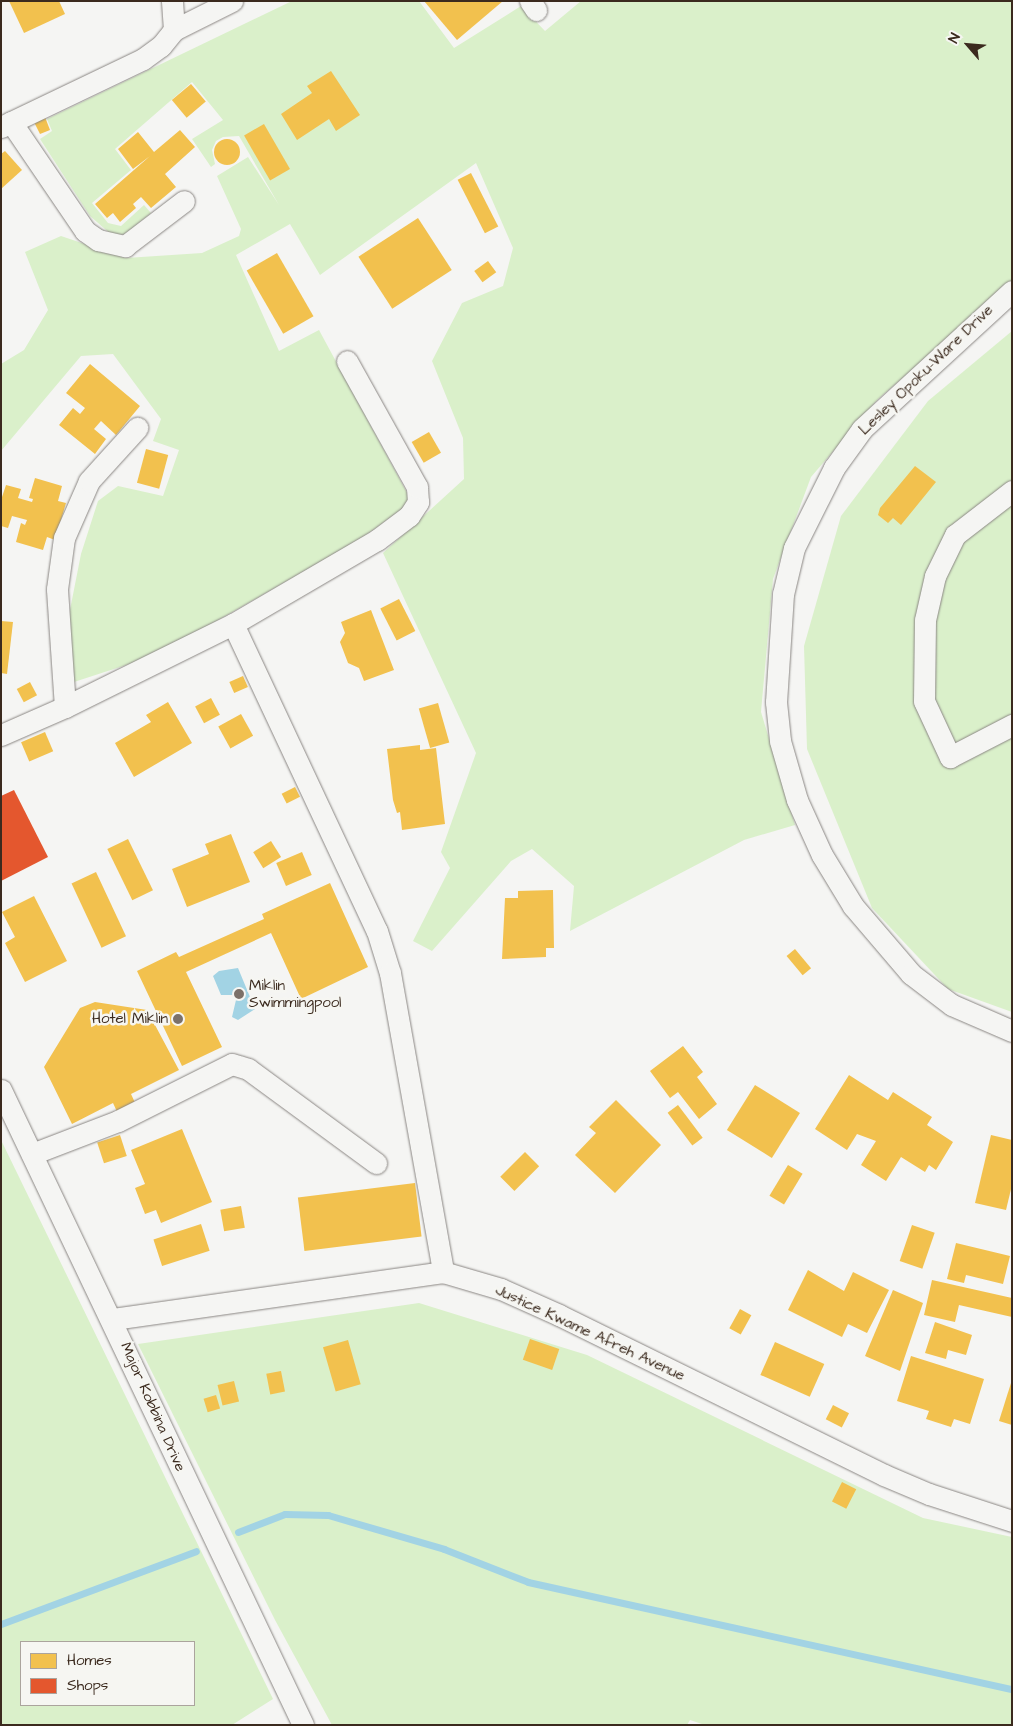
<!DOCTYPE html>
<html>
<head>
<meta charset="utf-8">
<style>
  body { margin:0 }
  #map { position:relative; width:1013px; height:1726px; overflow:hidden; background:#f5f5f3; font-family:"Architects Daughter",sans-serif }
  div>[style] { position:absolute }
  [style*='--x'] { left:calc(var(--x)*1px); top:calc(var(--y)*1px); width:calc(var(--w)*1px); rotate:calc(var(--a)*1deg) }
  .green>* { inset:0; background:#daf0ca }
  .water>* { inset:0; background:#a2d3e4 }
  .homes>* { inset:0; background:#f2c14e; transform-origin:0 0 }
  .round { border-radius:50% }
  .shops>* { inset:0; background:#e4572e }
  .stream>* { height:7px; margin:-3.5px; padding:0 3.5px; transform-origin:3.5px; border-radius:3.5px; background:#a2d3e4 }
  .roads { filter:drop-shadow(0 0 1px #8a8683) drop-shadow(0 0 1px #8a8683) }
  .minor>* { height:21px; margin:-10.5px; padding:0 10.5px; transform-origin:10.5px; border-radius:10.5px; background:#f5f5f3 }
  .dots>* { width:14px; height:14px; translate:-50% -50%; box-sizing:border-box; border:2px solid #f6f6f2; border-radius:50% }
  span { translate:-50% -50%; white-space:nowrap; text-align:center; line-height:1.15; -webkit-text-stroke:5px #f6f6f2; paint-order:stroke }
  .street-label { font-size:15px; color:#3b2a1e }
  .poi-label { font-size:15px; color:#3b2a1e }
  .left { translate:0 -50%; text-align:left }
  .right { translate:-100% -50%; text-align:right }
  .frame { position:absolute; inset:0; border:2px solid #3b2a1e; pointer-events:none }
  .legend { position:absolute; left:20px; top:1641px; width:175px; height:65px; box-sizing:border-box; background:#f6f6f2; border:1px solid #aba49d; margin:0; padding:6px 9px; list-style:none; font-size:15px; color:#3b2a1e }
  .legend li { display:flex; align-items:center; gap:10px; height:25px }
  .legend b { width:25px; border:1px solid #aba49d }
  .north { position:absolute; left:943px; top:20px; width:50px; height:50px; -webkit-text-stroke:4px #f6f6f2; paint-order:stroke; rotate:297deg; font-size:14px; font-weight:700; line-height:20px; text-align:center; color:#3b2a1e }
  .north::after { content:''; display:block; margin:auto; width:18px; height:22px; background:#3b2a1e; clip-path:polygon(50% 0,100% 100%,50% 72%,0 100%) }
</style>
</head>
<body>
<div id="map">
  <div class="green">
    <div style="clip-path:polygon(292px 1px,419px 1px,454px 48px,521px 6px,545px 31px,581px 1px,1012px 1px,1012px 284px,878px 399px,811px 477px,773px 579px,761px 712px,795px 825px,744px 840px,570px 931px,574px 886px,532px 849px,511px 861px,432px 951px,413px 941px,450px 868px,441px 852px,476px 753px,383px 553px,464px 479px,463px 438px,432px 361px,462px 303px,503px 286px,513px 248px,476px 163px,320px 275px,290px 224px,236px 255px,279px 351px,319px 330px,412px 502px,362px 538px,157px 655px,74px 682px,67px 625px,81px 554px,98px 501px,118px 486px,163px 496px,179px 450px,153px 441px,161px 419px,113px 354px,81px 356px,1px 451px,1px 364px,24px 350px,48px 310px,25px 252px,61px 236px,126px 258px,202px 253px,239px 236px,241px 229px,217px 176px,248px 157px,279px 205px,239px 136px,223px 137px,216px 141px,212px 150px,215px 164px,211px 167px,192px 139px,223px 120px,192px 82px,115px 149px,131px 170px,92px 203px,108px 223px,121px 226px,144px 205px,151px 213px,125px 234px,113px 236px,90px 216px,40px 139px,52px 131px,47px 119px)"></div>
    <div style="clip-path:polygon(1012px 331px,1012px 1012px,948px 989px,872px 908px,807px 749px,804px 646px,841px 516px,928px 401px)"></div>
    <div style="clip-path:polygon(evenodd,1px 1140px,273px 1699px,232px 1725px,1px 1725px,1px 1140px,21px 1642px,194px 1642px,194px 1705px,21px 1705px,21px 1642px)"></div>
    <div style="clip-path:polygon(419px 1303px,587px 1355px,923px 1518px,1012px 1537px,1012px 1725px,705px 1725px,690px 1720px,687px 1725px,332px 1725px,275px 1620px,138px 1344px)"></div>
  </div>
  <div class="water">
    <div style="clip-path:polygon(238px 968px,255px 1009px,238px 1020px,232px 1017px,236px 1000px,233px 995px,221px 995px,213px 976px,219px 971px)"></div>
  </div>
  <div class="homes">
    <div style="clip-path:polygon(9px 1px,59px 1px,65px 14px,24px 33px)"></div>
    <div style="clip-path:polygon(424px 1px,503px 1px,457px 40px)"></div>
    <div style="clip-path:polygon(331px 71px,360px 115px,336px 131px,329px 119px,297px 140px,281px 114px,312px 93px,307px 86px)"></div>
    <div style="left:191px;top:84px;width:23px;height:25px;rotate:50deg"></div>
    <div style="clip-path:polygon(45px 117px,50px 130px,40px 134px,34px 122px)"></div>
    <div style="left:264px;top:124px;width:52px;height:23px;rotate:60deg"></div>
    <div style="clip-path:polygon(180px 130px,195px 147px,165px 174px,176px 187px,151px 208px,141px 197px,133px 204px,136px 208px,120px 222px,113px 213px,107px 218px,95px 204px,150px 156px,133px 169px,118px 149px,138px 132px,154px 152px)"></div>
    <div class="round" style="left:214px;top:139px;width:26px;height:26px"></div>
    <div style="clip-path:polygon(5px 151px,22px 170px,1px 189px,1px 154px)"></div>
    <div style="left:471px;top:173px;width:60px;height:15px;rotate:63deg"></div>
    <div style="left:418px;top:218px;width:62px;height:71px;rotate:57deg"></div>
    <div style="left:277px;top:253px;width:73px;height:35px;rotate:60deg"></div>
    <div style="left:488px;top:261px;width:14px;height:17px;rotate:54deg"></div>
    <div style="clip-path:polygon(90px 364px,140px 406px,116px 435px,101px 421px,94px 429px,106px 439px,95px 454px,59px 425px,73px 408px,80px 414px,85px 408px,66px 393px)"></div>
    <div style="left:429px;top:432px;width:24px;height:20px;rotate:60deg"></div>
    <div style="left:146px;top:449px;width:23px;height:35px;rotate:15deg"></div>
    <div style="clip-path:polygon(915px 466px,936px 482px,901px 525px,893px 518px,888px 523px,878px 515px,880px 508px)"></div>
    <div style="clip-path:polygon(35px 478px,62px 486px,58px 501px,66px 503px,55px 540px,47px 537px,43px 550px,16px 542px,21px 523px,25px 525px,27px 520px,12px 516px,8px 528px,1px 526px,1px 500px,6px 485px,21px 489px,18px 498px,32px 502px,33px 499px,29px 498px)"></div>
    <div style="left:399px;top:599px;width:36px;height:21px;rotate:63deg"></div>
    <div style="clip-path:polygon(371px 610px,394px 670px,364px 681px,359px 668px,348px 663px,340px 642px,345px 633px,341px 622px)"></div>
    <div style="clip-path:polygon(1px 621px,13px 622px,7px 674px,1px 673px)"></div>
    <div style="left:243px;top:676px;width:12px;height:15px;rotate:66deg"></div>
    <div style="left:30px;top:682px;width:15px;height:15px;rotate:62deg"></div>
    <div style="left:211px;top:698px;width:19px;height:18px;rotate:62deg"></div>
    <div style="clip-path:polygon(168px 702px,192px 743px,134px 777px,115px 743px,151px 722px,146px 715px)"></div>
    <div style="left:438px;top:703px;width:41px;height:20px;rotate:74deg"></div>
    <div style="left:241px;top:714px;width:25px;height:26px;rotate:61deg"></div>
    <div style="left:45px;top:732px;width:21px;height:26px;rotate:67deg"></div>
    <div style="clip-path:polygon(420px 745px,420px 750px,436px 748px,445px 824px,402px 830px,400px 812px,397px 813px,393px 800px,387px 749px)"></div>
    <div style="left:295px;top:787px;width:11px;height:15px;rotate:63deg"></div>
    <div style="clip-path:polygon(231px 834px,250px 882px,187px 907px,172px 869px,209px 854px,205px 844px)"></div>
    <div style="left:128px;top:839px;width:57px;height:23px;rotate:64deg"></div>
    <div style="left:271px;top:841px;width:19px;height:21px;rotate:58deg"></div>
    <div style="left:302px;top:852px;width:25px;height:28px;rotate:67deg"></div>
    <div style="left:96px;top:872px;width:71px;height:27px;rotate:65deg"></div>
    <div style="clip-path:polygon(330px 883px,368px 967px,301px 999px,271px 933px,186px 972px,222px 1047px,182px 1066px,137px 971px,176px 952px,179px 957px,264px 919px,262px 914px)"></div>
    <div style="clip-path:polygon(553px 890px,554px 948px,546px 948px,546px 957px,502px 959px,505px 898px,518px 898px,518px 891px)"></div>
    <div style="clip-path:polygon(34px 896px,67px 961px,25px 982px,5px 943px,15px 937px,2px 912px)"></div>
    <div style="left:795px;top:949px;width:25px;height:11px;rotate:50deg"></div>
    <div style="clip-path:polygon(95px 1002px,147px 1010px,179px 1070px,131px 1094px,137px 1107px,119px 1116px,113px 1103px,72px 1124px,44px 1067px,80px 1008px)"></div>
    <div style="clip-path:polygon(683px 1046px,703px 1072px,697px 1077px,717px 1104px,699px 1119px,678px 1092px,670px 1098px,650px 1071px)"></div>
    <div style="clip-path:polygon(849px 1075px,888px 1100px,893px 1092px,932px 1117px,927px 1125px,953px 1142px,936px 1170px,929px 1165px,925px 1172px,901px 1157px,886px 1181px,861px 1165px,876px 1141px,857px 1134px,847px 1150px,815px 1129px)"></div>
    <div style="left:755px;top:1085px;width:53px;height:53px;rotate:32deg"></div>
    <div style="clip-path:polygon(616px 1100px,661px 1145px,615px 1193px,575px 1155px,596px 1133px,589px 1127px)"></div>
    <div style="left:678px;top:1105px;width:41px;height:13px;rotate:53deg"></div>
    <div style="clip-path:polygon(182px 1129px,212px 1202px,161px 1223px,156px 1210px,145px 1214px,135px 1188px,145px 1184px,131px 1150px)"></div>
    <div style="left:120px;top:1135px;width:22px;height:24px;rotate:72deg"></div>
    <div style="clip-path:polygon(991px 1135px,1012px 1140px,1012px 1185px,1006px 1210px,975px 1203px)"></div>
    <div style="left:525px;top:1152px;width:20px;height:35px;rotate:45deg"></div>
    <div style="left:788px;top:1165px;width:17px;height:36px;rotate:31deg"></div>
    <div style="left:415px;top:1183px;width:54px;height:118px;rotate:83deg"></div>
    <div style="left:241px;top:1206px;width:22px;height:21px;rotate:80deg"></div>
    <div style="left:201px;top:1224px;width:28px;height:50px;rotate:72deg"></div>
    <div style="left:912px;top:1225px;width:24px;height:38px;rotate:19deg"></div>
    <div style="clip-path:polygon(956px 1243px,1010px 1256px,1003px 1284px,966px 1275px,964px 1283px,947px 1279px)"></div>
    <div style="clip-path:polygon(808px 1270px,844px 1291px,853px 1272px,889px 1290px,867px 1333px,848px 1324px,842px 1337px,788px 1310px)"></div>
    <div style="clip-path:polygon(932px 1280px,1012px 1298px,1012px 1317px,959px 1305px,955px 1322px,924px 1315px)"></div>
    <div style="clip-path:polygon(893px 1290px,923px 1303px,900px 1371px,865px 1356px)"></div>
    <div style="left:740px;top:1309px;width:13px;height:22px;rotate:29deg"></div>
    <div style="clip-path:polygon(935px 1322px,972px 1335px,966px 1355px,948px 1350px,946px 1359px,925px 1353px)"></div>
    <div style="left:530px;top:1339px;width:31px;height:22px;rotate:19deg"></div>
    <div style="left:348px;top:1340px;width:46px;height:26px;rotate:74deg"></div>
    <div style="left:775px;top:1342px;width:54px;height:36px;rotate:24deg"></div>
    <div style="clip-path:polygon(911px 1356px,984px 1379px,970px 1424px,954px 1419px,951px 1427px,926px 1419px,929px 1411px,897px 1401px)"></div>
    <div style="left:281px;top:1371px;width:21px;height:15px;rotate:79deg"></div>
    <div style="left:234px;top:1381px;width:21px;height:17px;rotate:76deg"></div>
    <div style="clip-path:polygon(1011px 1383px,1012px 1383px,1012px 1425px,999px 1421px)"></div>
    <div style="left:216px;top:1395px;width:14px;height:13px;rotate:73deg"></div>
    <div style="left:833px;top:1405px;width:18px;height:16px;rotate:27deg"></div>
    <div style="left:842px;top:1482px;width:16px;height:22px;rotate:27deg"></div>
  </div>
  <div class="shops">
    <div style="clip-path:polygon(14px 790px,48px 857px,1px 881px,1px 796px)"></div>
  </div>
  <div class="stream">
    <div style="--x:238;--y:1532;--w:50;--a:-21"></div>
    <div style="--x:285;--y:1514;--w:43;--a:1.3"></div>
    <div style="--x:328;--y:1515;--w:121;--a:16.3"></div>
    <div style="--x:444;--y:1549;--w:90;--a:21.4"></div>
    <div style="--x:528;--y:1582;--w:496;--a:12.5"></div>
    <div style="--x:1;--y:1624;--w:208;--a:-20.5"></div>
  </div>
  <div class="roads">
    <div class="minor">
      <div style="--x:530;--y:1;--w:11;--a:56"></div>
      <div style="--x:174;--y:30;--w:65;--a:-26.6"></div>
      <div style="--x:11;--y:122;--w:132;--a:55.8"></div>
      <div style="--x:85;--y:231;--w:16;--a:35"></div>
      <div style="--x:98;--y:240;--w:28;--a:13"></div>
      <div style="--x:125;--y:246;--w:74;--a:-37.3"></div>
      <div style="--x:1;--y:127;--w:157;--a:-25.6"></div>
      <div style="--x:143;--y:59;--w:22;--a:-36"></div>
      <div style="--x:161;--y:46;--w:21;--a:-51"></div>
      <div style="--x:174;--y:30;--w:29;--a:-94"></div>
      <div style="--x:1012;--y:291;--w:204;--a:137.4"></div>
      <div style="--x:862;--y:429;--w:48;--a:125.7"></div>
      <div style="--x:834;--y:468;--w:89;--a:116.6"></div>
      <div style="--x:794;--y:548;--w:47;--a:103.4"></div>
      <div style="--x:783;--y:594;--w:108;--a:93.7"></div>
      <div style="--x:776;--y:702;--w:39;--a:84"></div>
      <div style="--x:780;--y:741;--w:61;--a:73.9"></div>
      <div style="--x:797;--y:800;--w:60;--a:65.6"></div>
      <div style="--x:822;--y:855;--w:60;--a:58.7"></div>
      <div style="--x:853;--y:906;--w:89;--a:49.5"></div>
      <div style="--x:911;--y:974;--w:51;--a:37.1"></div>
      <div style="--x:952;--y:1005;--w:65;--a:23.4"></div>
      <div style="--x:1012;--y:491;--w:72;--a:142.3"></div>
      <div style="--x:955;--y:535;--w:46;--a:116"></div>
      <div style="--x:935;--y:576;--w:45;--a:102.8"></div>
      <div style="--x:925;--y:620;--w:81;--a:90.7"></div>
      <div style="--x:924;--y:701;--w:62;--a:65.1"></div>
      <div style="--x:950;--y:757;--w:70;--a:-27.3"></div>
      <div style="--x:233;--y:624;--w:339;--a:64.9"></div>
      <div style="--x:377;--y:931;--w:44;--a:72.8"></div>
      <div style="--x:390;--y:973;--w:304;--a:79.9"></div>
      <div style="--x:65;--y:707;--w:118;--a:-93.9"></div>
      <div style="--x:57;--y:589;--w:51;--a:-82.2"></div>
      <div style="--x:64;--y:538;--w:62;--a:-66.3"></div>
      <div style="--x:89;--y:481;--w:72;--a:-47.8"></div>
      <div style="--x:1;--y:735;--w:70;--a:-23.6"></div>
      <div style="--x:65;--y:707;--w:187;--a:-26.3"></div>
      <div style="--x:233;--y:624;--w:167;--a:-30.3"></div>
      <div style="--x:377;--y:540;--w:40;--a:-37"></div>
      <div style="--x:409;--y:516;--w:17;--a:-57"></div>
      <div style="--x:418;--y:502;--w:15;--a:-94"></div>
      <div style="--x:417;--y:487;--w:144;--a:-119.1"></div>
      <div style="--x:1;--y:1090;--w:703;--a:64.56"></div>
      <div style="--x:32;--y:1154;--w:92;--a:-21"></div>
      <div style="--x:118;--y:1121;--w:127;--a:-26.6"></div>
      <div style="--x:232;--y:1064;--w:17;--a:17"></div>
      <div style="--x:248;--y:1069;--w:159;--a:36.3"></div>
      <div style="--x:113;--y:1319;--w:333;--a:-8.1"></div>
      <div style="--x:443;--y:1272;--w:60;--a:16.3"></div>
      <div style="--x:501;--y:1289;--w:64;--a:24.1"></div>
      <div style="--x:559;--y:1315;--w:362;--a:26.2"></div>
      <div style="--x:884;--y:1475;--w:49;--a:22.9"></div>
      <div style="--x:929;--y:1494;--w:87;--a:18"></div>
    </div>
  </div>
  <div class="dots">
    <div style="left:239px;top:994px;background:#7c7169"></div>
    <div style="left:178px;top:1019px;background:#7c7169"></div>
  </div>
  <div class="street-label">
    <span style="left:926px;top:370px;rotate:-44deg">Lesley Opoku-Ware Drive</span>
    <span style="left:590px;top:1333px;rotate:25deg">Justice Kwame Afreh Avenue</span>
    <span style="left:153px;top:1407px;rotate:66deg">Major Kobbina Drive</span>
  </div>
  <div class="poi-label">
    <span class="left" style="left:249px;top:994px">Miklin<br>Swimmingpool</span>
    <span class="right" style="left:168px;top:1019px">Hotel Miklin</span>
  </div>
  <div class="frame"></div>
  <ul class="legend">
  <li><b style="height:14px;background:#f2c14e"></b>Homes</li>
  <li><b style="height:14px;background:#e4572e"></b>Shops</li>
  </ul>
  <div class="north">N</div>
</div>
</body>
</html>
